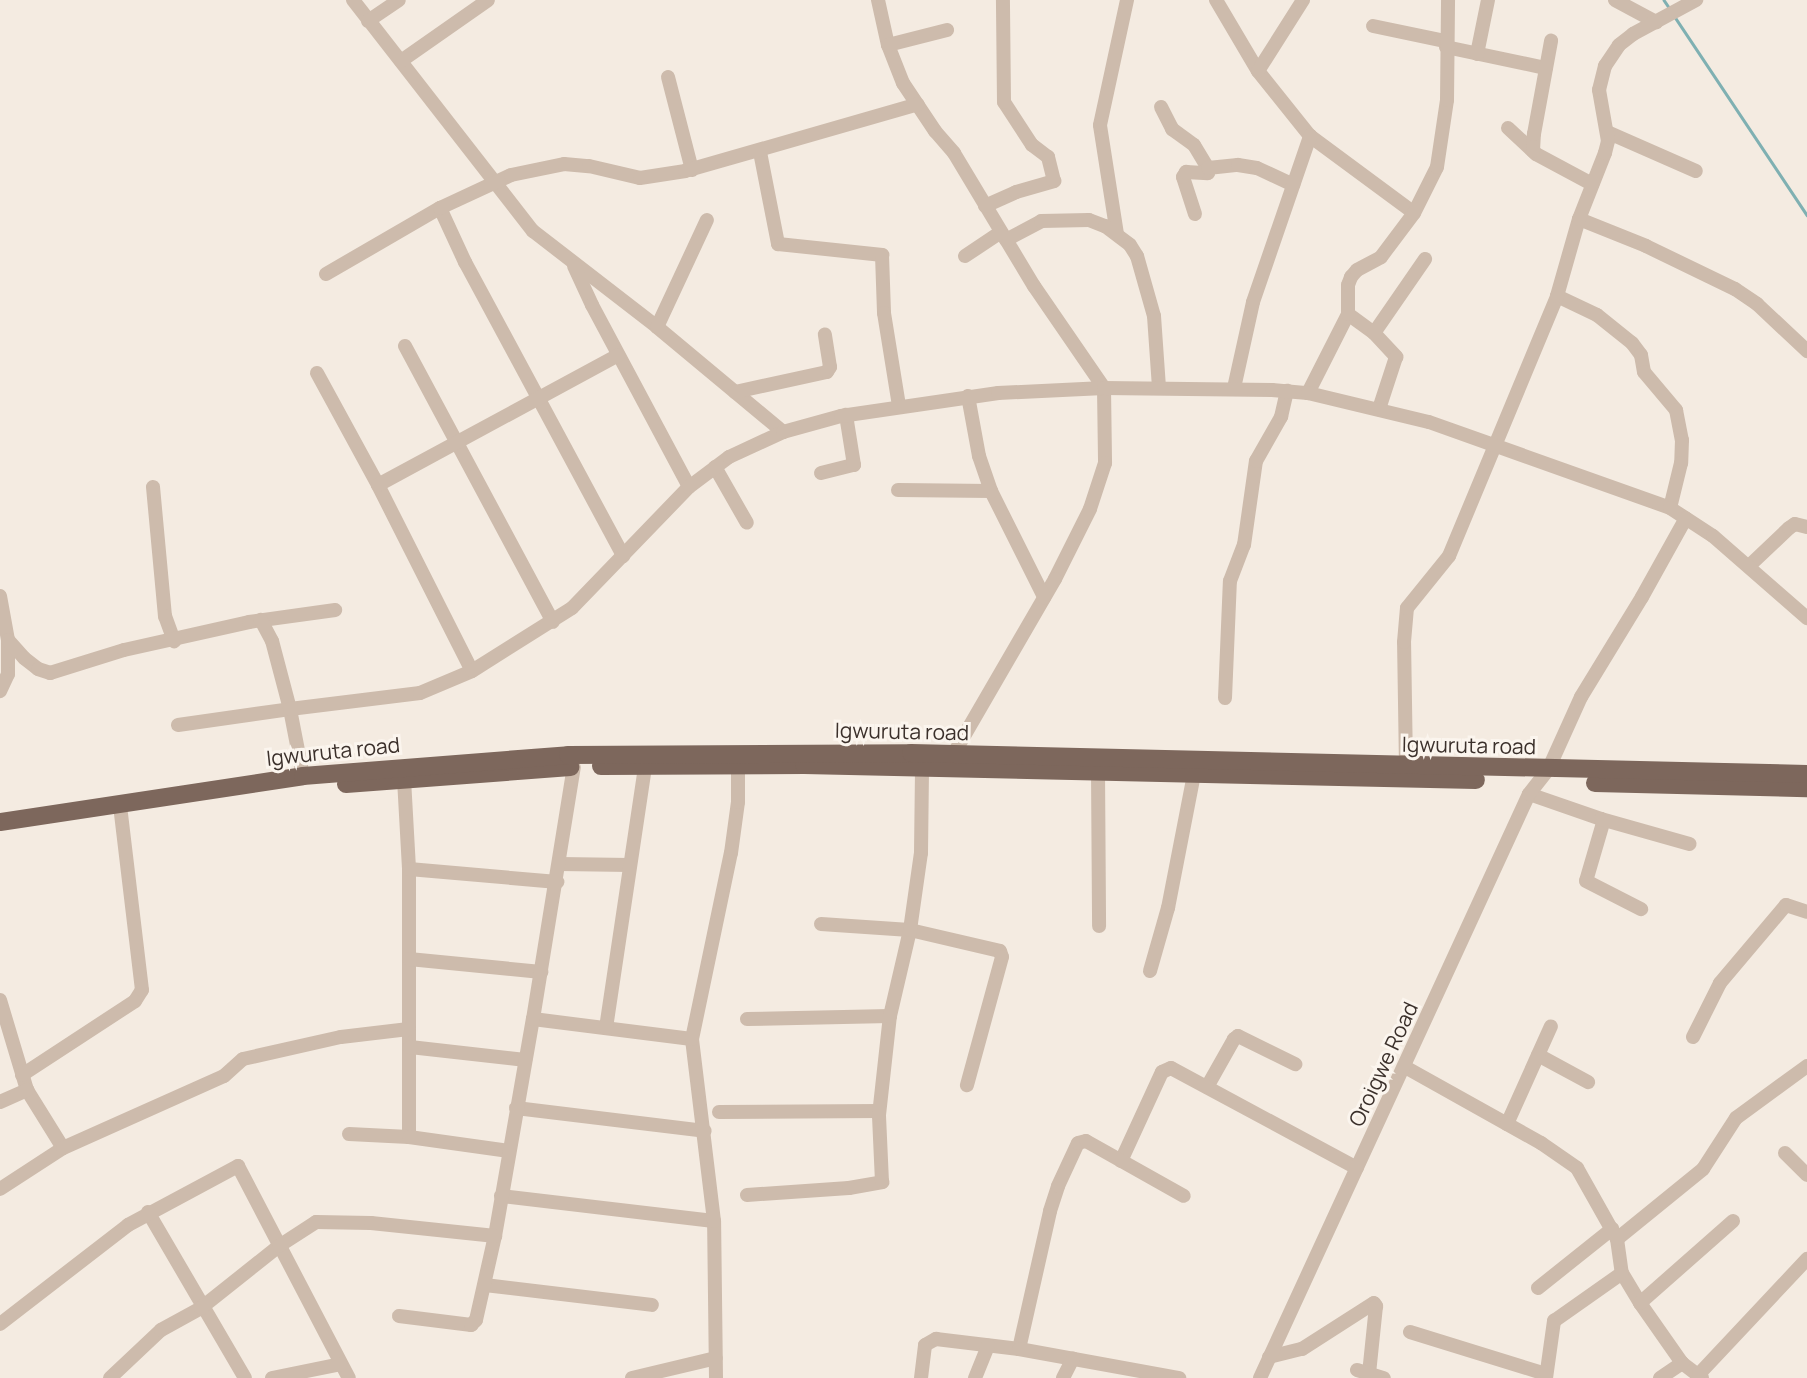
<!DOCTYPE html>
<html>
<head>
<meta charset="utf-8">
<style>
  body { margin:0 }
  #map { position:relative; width:1807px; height:1378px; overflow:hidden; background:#f4ebe1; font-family:Manrope,sans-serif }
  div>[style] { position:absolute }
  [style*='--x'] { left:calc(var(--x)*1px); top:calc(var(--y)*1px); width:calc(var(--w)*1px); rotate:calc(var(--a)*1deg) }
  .stream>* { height:2.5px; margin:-1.25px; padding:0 1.25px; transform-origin:1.25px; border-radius:1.25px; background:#7fb0b2 }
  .minor>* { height:14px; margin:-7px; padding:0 7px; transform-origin:7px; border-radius:7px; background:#cdbbac }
  .major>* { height:18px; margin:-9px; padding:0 9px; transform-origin:9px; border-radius:9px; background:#7d675c }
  span { translate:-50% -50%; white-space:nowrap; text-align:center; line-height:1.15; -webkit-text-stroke:6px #fbf5ee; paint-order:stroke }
  .street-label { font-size:21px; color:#3b302b }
</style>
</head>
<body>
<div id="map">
  <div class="stream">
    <div style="--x:1664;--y:0;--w:11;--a:56"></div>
    <div style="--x:1675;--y:17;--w:238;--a:56.3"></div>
  </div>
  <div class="minor">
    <div style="--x:353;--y:0;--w:293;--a:52.1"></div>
    <div style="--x:533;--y:231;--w:157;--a:37.7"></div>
    <div style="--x:657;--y:327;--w:164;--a:39.8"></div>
    <div style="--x:878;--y:0;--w:46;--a:77.5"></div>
    <div style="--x:888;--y:45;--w:41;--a:68.5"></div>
    <div style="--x:903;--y:83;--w:58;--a:56.3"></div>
    <div style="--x:935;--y:131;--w:29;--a:49"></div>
    <div style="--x:954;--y:153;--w:155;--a:59"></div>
    <div style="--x:1034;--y:286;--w:124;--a:55.5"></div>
    <div style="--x:1104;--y:388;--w:75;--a:89.2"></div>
    <div style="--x:1105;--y:463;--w:48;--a:108.1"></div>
    <div style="--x:1090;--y:509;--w:78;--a:116.6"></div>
    <div style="--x:1055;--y:579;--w:203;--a:120.1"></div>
    <div style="--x:1216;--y:0;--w:82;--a:59.4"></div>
    <div style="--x:1258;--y:71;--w:83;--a:51.3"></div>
    <div style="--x:1310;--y:136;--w:129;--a:36.5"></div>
    <div style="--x:1615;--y:0;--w:47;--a:28.2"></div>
    <div style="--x:368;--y:21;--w:37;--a:-34"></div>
    <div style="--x:1373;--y:26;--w:74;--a:11.8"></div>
    <div style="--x:888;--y:45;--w:61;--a:-14.3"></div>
    <div style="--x:1446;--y:47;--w:102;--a:11.9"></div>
    <div style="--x:1477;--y:54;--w:55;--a:-78.5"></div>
    <div style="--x:401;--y:61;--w:106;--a:-35"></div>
    <div style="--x:1258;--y:71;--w:84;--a:-57.6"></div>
    <div style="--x:668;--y:77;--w:96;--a:75.5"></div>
    <div style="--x:1161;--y:107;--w:25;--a:63"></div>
    <div style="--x:1172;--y:129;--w:27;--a:36"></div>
    <div style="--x:1194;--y:145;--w:27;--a:59"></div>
    <div style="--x:1508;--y:128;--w:38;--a:43"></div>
    <div style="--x:1536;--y:154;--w:64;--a:28.2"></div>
    <div style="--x:1607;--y:132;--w:97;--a:23.7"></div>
    <div style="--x:1533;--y:151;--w:17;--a:-87"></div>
    <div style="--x:1534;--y:134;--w:95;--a:-79.6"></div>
    <div style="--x:760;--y:152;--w:94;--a:78.9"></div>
    <div style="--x:778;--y:244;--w:105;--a:6"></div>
    <div style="--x:882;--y:255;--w:58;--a:88"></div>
    <div style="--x:884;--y:313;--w:94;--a:80.8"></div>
    <div style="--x:985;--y:206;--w:34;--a:-24"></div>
    <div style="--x:1016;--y:192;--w:40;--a:-16"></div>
    <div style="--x:1054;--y:181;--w:25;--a:-104"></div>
    <div style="--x:1048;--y:157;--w:20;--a:-143"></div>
    <div style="--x:1032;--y:145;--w:51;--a:-123.1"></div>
    <div style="--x:1004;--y:102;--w:102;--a:-90.6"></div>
    <div style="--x:440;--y:208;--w:60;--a:65.2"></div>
    <div style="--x:465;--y:262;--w:334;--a:61.7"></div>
    <div style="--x:1195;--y:214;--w:39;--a:-108"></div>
    <div style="--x:1183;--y:177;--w:6;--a:-59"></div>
    <div style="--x:1186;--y:172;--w:22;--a:3"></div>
    <div style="--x:1208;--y:173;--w:5;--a:-90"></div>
    <div style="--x:1208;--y:168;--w:30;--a:-6"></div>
    <div style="--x:1238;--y:165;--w:19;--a:9"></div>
    <div style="--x:1257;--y:168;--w:40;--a:25"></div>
    <div style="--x:1579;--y:219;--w:72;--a:21.9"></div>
    <div style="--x:1646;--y:246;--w:99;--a:25.8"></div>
    <div style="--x:1735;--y:289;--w:27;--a:34"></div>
    <div style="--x:1757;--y:304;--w:69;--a:43.2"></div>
    <div style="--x:1117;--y:234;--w:110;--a:-98.9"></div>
    <div style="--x:1100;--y:125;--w:128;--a:-77.8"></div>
    <div style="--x:1006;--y:240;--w:40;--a:-28"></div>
    <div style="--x:1041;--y:221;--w:48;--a:-1.2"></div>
    <div style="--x:1089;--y:220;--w:17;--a:21"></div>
    <div style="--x:1105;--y:226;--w:31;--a:37"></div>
    <div style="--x:1130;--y:245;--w:13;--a:58"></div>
    <div style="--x:1137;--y:256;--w:62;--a:74.2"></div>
    <div style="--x:1154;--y:316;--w:72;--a:86"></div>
    <div style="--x:965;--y:256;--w:43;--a:-33.7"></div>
    <div style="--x:574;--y:266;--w:43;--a:65.2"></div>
    <div style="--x:592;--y:305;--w:206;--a:61.9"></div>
    <div style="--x:326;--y:274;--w:132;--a:-30.1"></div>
    <div style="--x:440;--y:208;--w:78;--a:-24.9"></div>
    <div style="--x:511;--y:175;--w:54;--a:-11.7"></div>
    <div style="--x:564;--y:164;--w:25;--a:5"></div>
    <div style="--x:589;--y:166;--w:52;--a:13.2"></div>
    <div style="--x:640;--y:178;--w:46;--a:-8.8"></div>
    <div style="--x:685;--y:171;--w:242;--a:-16"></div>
    <div style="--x:1557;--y:296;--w:44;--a:25.4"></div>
    <div style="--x:1597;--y:315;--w:45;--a:38.7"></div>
    <div style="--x:1632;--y:343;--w:15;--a:53"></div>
    <div style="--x:1641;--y:355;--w:17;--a:80"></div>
    <div style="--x:1644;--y:372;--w:50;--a:49.9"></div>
    <div style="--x:1676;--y:410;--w:31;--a:79"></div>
    <div style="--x:1682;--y:440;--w:23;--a:92"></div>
    <div style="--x:1681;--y:463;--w:46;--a:103.7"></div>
    <div style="--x:1348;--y:314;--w:32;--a:36"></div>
    <div style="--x:1374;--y:333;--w:33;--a:47"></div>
    <div style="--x:1396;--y:357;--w:55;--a:108.1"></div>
    <div style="--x:657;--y:327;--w:118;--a:-65"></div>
    <div style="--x:1374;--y:333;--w:90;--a:-55.4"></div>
    <div style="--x:405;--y:346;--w:313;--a:61.8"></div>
    <div style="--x:317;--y:373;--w:128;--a:61.4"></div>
    <div style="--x:378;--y:485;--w:208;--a:63.2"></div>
    <div style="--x:1234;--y:388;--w:88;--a:-77.5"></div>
    <div style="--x:1253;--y:302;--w:176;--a:-71"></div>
    <div style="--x:735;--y:392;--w:94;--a:-12.3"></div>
    <div style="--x:827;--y:372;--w:6;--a:-59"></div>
    <div style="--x:830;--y:367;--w:33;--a:-99"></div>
    <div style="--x:1308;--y:393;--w:89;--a:-63.1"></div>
    <div style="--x:1348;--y:314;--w:29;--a:-90"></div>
    <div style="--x:1348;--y:285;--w:9;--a:-69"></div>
    <div style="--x:1351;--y:277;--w:9;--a:-49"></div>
    <div style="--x:1357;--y:270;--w:27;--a:-28"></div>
    <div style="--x:1381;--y:257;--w:55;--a:-53.1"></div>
    <div style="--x:1414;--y:213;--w:51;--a:-63.4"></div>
    <div style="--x:1437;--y:167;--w:68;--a:-81.5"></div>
    <div style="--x:1447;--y:100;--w:100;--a:-89.4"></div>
    <div style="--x:968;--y:396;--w:61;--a:79.6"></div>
    <div style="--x:979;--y:456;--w:37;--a:71"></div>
    <div style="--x:991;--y:491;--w:119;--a:63.4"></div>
    <div style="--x:715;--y:467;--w:64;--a:60.3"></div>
    <div style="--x:821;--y:473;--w:34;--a:-14"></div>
    <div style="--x:854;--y:465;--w:51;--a:-99.1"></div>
    <div style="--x:378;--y:485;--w:273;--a:-28.4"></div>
    <div style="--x:153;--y:487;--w:130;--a:84.7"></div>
    <div style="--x:165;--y:616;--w:27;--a:70"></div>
    <div style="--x:898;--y:490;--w:93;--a:0.6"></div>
    <div style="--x:1749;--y:566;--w:55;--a:-43.5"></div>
    <div style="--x:1789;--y:528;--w:7;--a:-34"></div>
    <div style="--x:1795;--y:524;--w:12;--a:14"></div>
    <div style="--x:0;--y:596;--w:45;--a:79.7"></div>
    <div style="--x:8;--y:640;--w:34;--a:90"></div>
    <div style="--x:8;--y:674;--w:19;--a:115"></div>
    <div style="--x:8;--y:640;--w:24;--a:48"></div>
    <div style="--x:24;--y:658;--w:18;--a:38"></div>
    <div style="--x:38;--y:669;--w:13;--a:18"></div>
    <div style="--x:50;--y:673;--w:77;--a:-17.3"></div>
    <div style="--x:124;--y:650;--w:128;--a:-12.6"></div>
    <div style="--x:249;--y:622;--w:87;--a:-7.9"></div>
    <div style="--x:1225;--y:698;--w:117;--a:-87.6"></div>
    <div style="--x:1230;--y:581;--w:39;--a:-69"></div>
    <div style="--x:1244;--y:545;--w:85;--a:-81.9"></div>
    <div style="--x:1256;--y:461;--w:51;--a:-60.4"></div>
    <div style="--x:1281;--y:417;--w:27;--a:-77"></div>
    <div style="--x:178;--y:725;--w:113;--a:-8.1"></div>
    <div style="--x:290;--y:709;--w:70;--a:-104.8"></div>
    <div style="--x:272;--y:641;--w:24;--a:-118"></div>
    <div style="--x:1406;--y:766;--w:124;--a:-90.9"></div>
    <div style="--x:1404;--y:642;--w:34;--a:-85"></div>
    <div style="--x:1407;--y:608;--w:67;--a:-51.1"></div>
    <div style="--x:1449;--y:556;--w:282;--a:-67.4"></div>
    <div style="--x:1557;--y:296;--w:80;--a:-74.1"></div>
    <div style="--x:1579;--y:219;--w:71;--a:-68.5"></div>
    <div style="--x:1605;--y:153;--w:12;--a:-76"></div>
    <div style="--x:1608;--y:141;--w:52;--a:-100"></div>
    <div style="--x:1599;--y:90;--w:25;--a:-76"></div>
    <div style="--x:1605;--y:66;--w:25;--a:-56"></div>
    <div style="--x:1619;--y:45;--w:18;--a:-38"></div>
    <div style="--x:1633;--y:34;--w:72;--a:-28.4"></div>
    <div style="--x:1098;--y:771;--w:155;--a:89.6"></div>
    <div style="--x:303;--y:776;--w:68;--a:-101"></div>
    <div style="--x:290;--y:709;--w:131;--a:-7"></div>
    <div style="--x:420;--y:693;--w:56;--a:-22.9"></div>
    <div style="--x:472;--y:671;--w:118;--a:-32.2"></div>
    <div style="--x:572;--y:608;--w:168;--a:-46"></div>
    <div style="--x:689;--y:487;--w:50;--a:-36.9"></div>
    <div style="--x:729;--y:457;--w:60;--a:-24.8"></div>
    <div style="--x:783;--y:432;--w:60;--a:-15.4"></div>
    <div style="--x:841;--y:416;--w:159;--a:-8.3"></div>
    <div style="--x:998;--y:393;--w:106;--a:-2.7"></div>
    <div style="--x:1104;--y:388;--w:168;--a:0.7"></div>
    <div style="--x:1272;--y:390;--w:36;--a:5"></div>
    <div style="--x:1308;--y:393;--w:124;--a:13.5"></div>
    <div style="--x:1429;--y:422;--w:256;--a:19.6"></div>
    <div style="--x:1670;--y:508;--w:51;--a:33.1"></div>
    <div style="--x:1713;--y:536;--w:125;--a:41.1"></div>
    <div style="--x:404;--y:779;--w:90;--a:86.8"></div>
    <div style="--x:409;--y:869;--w:268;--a:90"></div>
    <div style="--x:1529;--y:794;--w:76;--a:19.1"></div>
    <div style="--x:1601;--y:819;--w:4;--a:63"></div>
    <div style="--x:1603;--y:823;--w:60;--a:106.3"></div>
    <div style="--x:1586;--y:881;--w:62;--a:27"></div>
    <div style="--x:1601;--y:819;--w:92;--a:15.7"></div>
    <div style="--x:560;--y:864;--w:70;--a:0.8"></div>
    <div style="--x:409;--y:869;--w:149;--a:5"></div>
    <div style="--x:821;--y:924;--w:89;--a:3.9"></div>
    <div style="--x:910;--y:930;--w:92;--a:13.1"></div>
    <div style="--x:1000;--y:951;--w:6;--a:72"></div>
    <div style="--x:1002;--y:957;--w:133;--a:105.3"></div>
    <div style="--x:409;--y:959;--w:133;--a:5.6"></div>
    <div style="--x:1150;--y:971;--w:66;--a:-74.1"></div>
    <div style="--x:1168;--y:908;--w:136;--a:-79"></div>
    <div style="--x:0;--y:1000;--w:94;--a:73.3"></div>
    <div style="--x:27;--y:1090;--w:68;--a:58.2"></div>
    <div style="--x:533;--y:1019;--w:160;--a:7.2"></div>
    <div style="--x:747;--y:1019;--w:143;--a:-1.2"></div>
    <div style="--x:606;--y:1028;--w:265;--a:-81.5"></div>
    <div style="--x:1693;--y:1037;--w:60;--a:-63.4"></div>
    <div style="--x:1720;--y:983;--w:102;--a:-49.8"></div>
    <div style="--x:1786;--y:905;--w:22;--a:18"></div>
    <div style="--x:410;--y:1047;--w:116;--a:6.4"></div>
    <div style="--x:1538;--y:1055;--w:57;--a:28.4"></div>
    <div style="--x:1405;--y:1067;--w:156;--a:29.2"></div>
    <div style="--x:1541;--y:1143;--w:44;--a:34.8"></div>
    <div style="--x:1577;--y:1168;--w:81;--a:60.6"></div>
    <div style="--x:1617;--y:1239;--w:34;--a:82"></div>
    <div style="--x:1622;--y:1273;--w:35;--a:59"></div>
    <div style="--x:1640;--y:1303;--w:73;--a:55"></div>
    <div style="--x:1682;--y:1363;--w:25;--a:37"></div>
    <div style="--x:22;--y:1075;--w:135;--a:-33.2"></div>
    <div style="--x:135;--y:1001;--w:13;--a:-58"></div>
    <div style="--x:142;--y:990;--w:178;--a:-96.8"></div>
    <div style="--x:1207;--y:1087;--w:55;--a:-60.6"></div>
    <div style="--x:1234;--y:1039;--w:5;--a:-37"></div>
    <div style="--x:1238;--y:1036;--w:64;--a:26.2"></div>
    <div style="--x:0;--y:1102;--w:30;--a:-24"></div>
    <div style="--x:516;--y:1108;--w:190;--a:6.9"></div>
    <div style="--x:719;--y:1112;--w:160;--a:-0.4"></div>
    <div style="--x:1507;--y:1124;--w:107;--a:-65.8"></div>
    <div style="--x:349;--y:1134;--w:60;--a:2.9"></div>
    <div style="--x:409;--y:1137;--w:101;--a:8"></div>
    <div style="--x:1785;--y:1153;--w:31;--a:45"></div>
    <div style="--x:1121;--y:1161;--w:98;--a:-65.3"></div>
    <div style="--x:1162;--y:1072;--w:10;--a:-24"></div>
    <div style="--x:1171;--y:1068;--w:211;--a:28.3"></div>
    <div style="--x:0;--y:1189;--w:75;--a:-33.1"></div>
    <div style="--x:63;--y:1148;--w:176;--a:-24.1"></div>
    <div style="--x:224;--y:1076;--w:25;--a:-42"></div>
    <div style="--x:243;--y:1059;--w:100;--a:-12.7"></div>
    <div style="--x:341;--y:1037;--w:68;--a:-6.7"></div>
    <div style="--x:747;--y:1195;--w:102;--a:-3.9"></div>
    <div style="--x:849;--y:1188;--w:34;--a:-10"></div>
    <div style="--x:882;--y:1182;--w:67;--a:-92.6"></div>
    <div style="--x:879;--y:1115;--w:100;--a:-83.7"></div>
    <div style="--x:890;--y:1016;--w:88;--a:-76.9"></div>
    <div style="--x:910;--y:930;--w:78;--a:-81.9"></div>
    <div style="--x:921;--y:853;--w:86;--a:-89.3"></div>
    <div style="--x:501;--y:1196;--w:214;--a:6.7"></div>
    <div style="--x:148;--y:1212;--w:192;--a:59.7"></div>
    <div style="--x:1617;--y:1239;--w:111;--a:-39.1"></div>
    <div style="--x:1703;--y:1169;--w:61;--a:-57.1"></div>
    <div style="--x:1736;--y:1118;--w:88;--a:-36.2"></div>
    <div style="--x:485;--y:1285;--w:168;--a:6.8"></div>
    <div style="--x:1538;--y:1288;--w:95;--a:-38.6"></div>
    <div style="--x:1640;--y:1303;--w:124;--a:-41.4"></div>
    <div style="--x:399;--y:1316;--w:73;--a:7.1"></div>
    <div style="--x:471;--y:1325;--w:7;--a:-45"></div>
    <div style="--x:476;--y:1320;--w:86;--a:-77.3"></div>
    <div style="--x:495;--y:1236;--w:220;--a:-80.1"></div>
    <div style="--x:533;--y:1019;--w:255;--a:-80.8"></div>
    <div style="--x:0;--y:1324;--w:162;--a:-37.7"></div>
    <div style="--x:128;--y:1225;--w:125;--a:-28.2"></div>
    <div style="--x:238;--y:1166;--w:239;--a:62.4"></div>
    <div style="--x:1410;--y:1332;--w:142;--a:17.2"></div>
    <div style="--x:1019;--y:1349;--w:141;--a:-77.3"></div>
    <div style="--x:1050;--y:1211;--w:26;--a:-72"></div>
    <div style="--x:1058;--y:1186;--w:47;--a:-65.1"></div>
    <div style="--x:1078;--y:1143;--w:8;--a:-14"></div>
    <div style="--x:1086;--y:1141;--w:112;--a:29.3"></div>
    <div style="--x:1269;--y:1357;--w:34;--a:-14"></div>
    <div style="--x:1302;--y:1349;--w:85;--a:-32.6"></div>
    <div style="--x:1374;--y:1303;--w:4;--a:56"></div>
    <div style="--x:1376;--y:1306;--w:68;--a:95.9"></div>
    <div style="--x:1357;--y:1370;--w:28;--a:17"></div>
    <div style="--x:1699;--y:1374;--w:158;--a:-46.8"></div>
    <div style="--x:110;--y:1378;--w:70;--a:-43.3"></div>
    <div style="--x:161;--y:1330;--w:46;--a:-28.8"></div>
    <div style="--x:201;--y:1308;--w:100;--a:-38.5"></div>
    <div style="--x:279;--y:1246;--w:44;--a:-33"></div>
    <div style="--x:316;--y:1222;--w:55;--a:1"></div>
    <div style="--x:371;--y:1223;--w:125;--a:6"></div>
    <div style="--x:272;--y:1378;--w:70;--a:-11.5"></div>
    <div style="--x:632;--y:1378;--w:86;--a:-13.4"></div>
    <div style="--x:716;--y:1378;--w:157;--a:-90.7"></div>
    <div style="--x:714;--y:1221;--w:183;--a:-96.9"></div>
    <div style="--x:692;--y:1039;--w:190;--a:-78.2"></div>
    <div style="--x:731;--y:853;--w:51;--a:-82.2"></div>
    <div style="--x:738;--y:802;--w:38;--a:-90"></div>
    <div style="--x:921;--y:1378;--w:33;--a:-83"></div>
    <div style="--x:925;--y:1345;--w:13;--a:-29"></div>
    <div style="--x:936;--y:1339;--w:84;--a:6.9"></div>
    <div style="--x:1019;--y:1349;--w:163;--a:10.3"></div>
    <div style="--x:975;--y:1378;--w:35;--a:-68"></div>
    <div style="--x:1063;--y:1378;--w:22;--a:-63"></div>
    <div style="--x:1260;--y:1378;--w:643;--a:-65.27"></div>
    <div style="--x:1529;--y:794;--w:31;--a:-52"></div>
    <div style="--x:1548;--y:770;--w:80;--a:-65.7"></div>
    <div style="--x:1581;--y:697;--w:117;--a:-58.6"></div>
    <div style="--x:1642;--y:597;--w:90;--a:-60.9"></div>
    <div style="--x:1546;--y:1378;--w:58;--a:-82"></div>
    <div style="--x:1554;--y:1321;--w:83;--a:-35.2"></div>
    <div style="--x:1660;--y:1378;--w:27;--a:-34"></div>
  </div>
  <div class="major">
    <div style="--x:601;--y:766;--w:203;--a:-0.3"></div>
    <div style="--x:804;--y:765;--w:672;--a:1.28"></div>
    <div style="--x:1595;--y:783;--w:212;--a:1.4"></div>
    <div style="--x:346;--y:784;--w:225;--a:-4.3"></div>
    <div style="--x:0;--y:822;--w:306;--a:-8.6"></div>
    <div style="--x:303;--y:776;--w:266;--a:-4.5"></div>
    <div style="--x:568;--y:755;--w:343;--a:-0.3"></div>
    <div style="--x:911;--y:753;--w:896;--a:1.34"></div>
  </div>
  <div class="street-label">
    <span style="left:902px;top:731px;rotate:1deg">Igwuruta road</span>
    <span style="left:1469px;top:745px;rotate:1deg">Igwuruta road</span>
    <span style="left:333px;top:751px;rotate:-6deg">Igwuruta road</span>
    <span style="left:1383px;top:1064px;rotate:-65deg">Oroigwe Road</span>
  </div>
</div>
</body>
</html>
